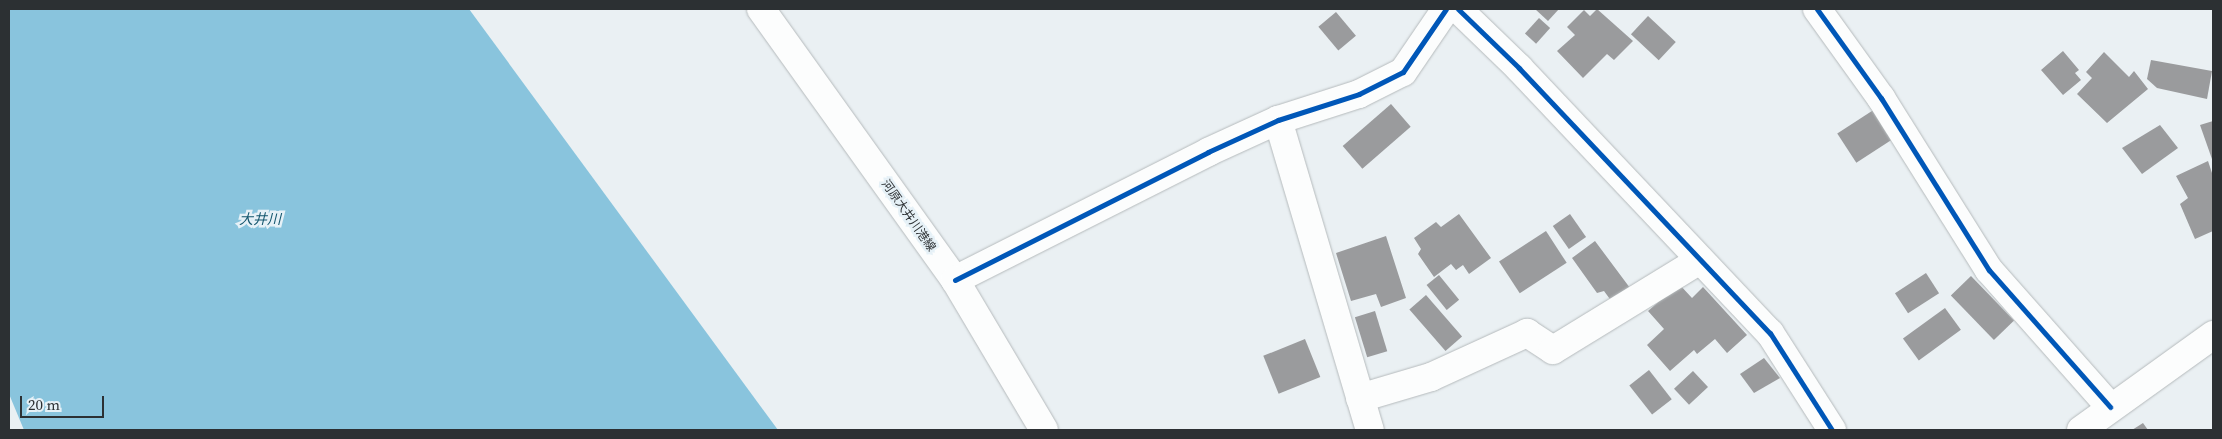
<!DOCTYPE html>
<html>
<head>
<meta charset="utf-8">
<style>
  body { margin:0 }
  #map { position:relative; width:2222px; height:439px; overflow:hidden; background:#eaf0f3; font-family:"Source Serif 4","Noto Sans JP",serif }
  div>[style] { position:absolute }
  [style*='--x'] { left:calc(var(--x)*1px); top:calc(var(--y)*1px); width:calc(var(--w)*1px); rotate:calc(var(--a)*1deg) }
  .water>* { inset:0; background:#89c4dd }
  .building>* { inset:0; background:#9a9b9d; transform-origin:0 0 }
  .roads { filter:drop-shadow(0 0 1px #b5babc) drop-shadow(0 0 1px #b5babc) }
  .minor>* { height:28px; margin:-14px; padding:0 14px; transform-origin:14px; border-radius:14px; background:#fcfdfd }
  .major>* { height:28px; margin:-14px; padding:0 14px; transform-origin:14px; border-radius:14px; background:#fcfdfd }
  .cycleway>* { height:5px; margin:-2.5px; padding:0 2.5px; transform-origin:2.5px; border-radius:2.5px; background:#0057b8 }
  span { translate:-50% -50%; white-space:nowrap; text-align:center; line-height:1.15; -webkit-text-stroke:5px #e6f1f7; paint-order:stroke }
  .street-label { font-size:12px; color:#2c3033 }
  .water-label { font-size:14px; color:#12556d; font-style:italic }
  .frame { position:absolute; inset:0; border:10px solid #2c3033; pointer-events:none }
  .scale { position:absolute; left:20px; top:396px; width:84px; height:22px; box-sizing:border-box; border:2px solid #2c3033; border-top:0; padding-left:6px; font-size:15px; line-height:18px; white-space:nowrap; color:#2c3033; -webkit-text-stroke:4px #e6f1f7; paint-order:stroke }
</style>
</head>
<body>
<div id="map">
  <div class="water">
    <div style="clip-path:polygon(9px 9px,469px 9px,778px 430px,24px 430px,9px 394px)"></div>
  </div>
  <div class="building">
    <div style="clip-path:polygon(1535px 9px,1559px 9px,1548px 21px)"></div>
    <div style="clip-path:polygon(1597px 9px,1633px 41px,1614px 60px,1607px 54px,1583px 78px,1557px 51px,1575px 35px,1567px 27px,1584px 10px,1590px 16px)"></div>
    <div style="left:1336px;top:12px;width:31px;height:23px;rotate:50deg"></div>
    <div style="left:1648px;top:16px;width:38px;height:25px;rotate:43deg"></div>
    <div style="left:1539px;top:18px;width:15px;height:21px;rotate:42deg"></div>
    <div style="clip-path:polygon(2063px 51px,2079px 70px,2075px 73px,2081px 80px,2063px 95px,2041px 70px)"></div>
    <div style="clip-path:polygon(2104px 52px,2129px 77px,2134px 71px,2148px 89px,2107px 123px,2077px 94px,2092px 78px,2086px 72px)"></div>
    <div style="clip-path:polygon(2151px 60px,2212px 71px,2207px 99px,2157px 88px,2147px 79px)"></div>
    <div style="left:1391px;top:104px;width:30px;height:64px;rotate:49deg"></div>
    <div style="left:1875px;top:109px;width:35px;height:45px;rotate:57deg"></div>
    <div style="clip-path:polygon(2213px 121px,2213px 162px,2200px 125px)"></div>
    <div style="clip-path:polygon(2160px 125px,2178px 148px,2142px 174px,2122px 148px)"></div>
    <div style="clip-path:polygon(2208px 161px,2213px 176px,2213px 231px,2195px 239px,2180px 204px,2188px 198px,2176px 176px)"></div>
    <div style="clip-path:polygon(1459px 214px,1491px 258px,1469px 274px,1463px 265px,1456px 270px,1451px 264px,1434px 277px,1418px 254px,1421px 249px,1414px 238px,1436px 222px,1441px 227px)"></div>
    <div style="left:1570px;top:214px;width:28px;height:21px;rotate:55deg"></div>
    <div style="left:1546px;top:231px;width:38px;height:56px;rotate:57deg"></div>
    <div style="clip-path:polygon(1386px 236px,1406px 298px,1381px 307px,1376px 294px,1351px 301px,1336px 253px)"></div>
    <div style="clip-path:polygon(1595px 241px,1633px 292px,1615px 306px,1604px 291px,1597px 293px,1572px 258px)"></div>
    <div style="left:1926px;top:273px;width:24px;height:37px;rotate:57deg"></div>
    <div style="left:1439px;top:275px;width:32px;height:16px;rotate:51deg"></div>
    <div style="left:1971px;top:276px;width:62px;height:28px;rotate:46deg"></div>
    <div style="clip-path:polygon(1679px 284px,1692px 298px,1703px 287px,1747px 335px,1727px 353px,1715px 339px,1697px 354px,1694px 350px,1670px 371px,1647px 345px,1664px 329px,1648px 311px)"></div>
    <div style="left:1426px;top:295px;width:55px;height:22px;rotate:49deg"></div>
    <div style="left:1945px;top:308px;width:27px;height:52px;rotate:54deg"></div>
    <div style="left:1375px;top:311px;width:42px;height:21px;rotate:73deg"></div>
    <div style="left:1305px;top:339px;width:41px;height:45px;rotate:68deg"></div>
    <div style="clip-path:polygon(1764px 358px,1780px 378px,1754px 393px,1740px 374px)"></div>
    <div style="left:1649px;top:370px;width:37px;height:25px;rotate:52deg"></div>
    <div style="left:1693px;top:371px;width:22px;height:26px;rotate:47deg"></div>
    <div style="clip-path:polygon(2143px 423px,2148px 430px,2132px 430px)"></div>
  </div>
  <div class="roads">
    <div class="minor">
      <div style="--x:1458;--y:9;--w:85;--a:44"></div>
      <div style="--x:1519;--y:68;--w:365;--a:46.6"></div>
      <div style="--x:1770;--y:333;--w:115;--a:57.4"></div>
      <div style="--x:1817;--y:9;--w:110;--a:54.3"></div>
      <div style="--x:1881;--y:98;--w:203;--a:57.9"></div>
      <div style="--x:1989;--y:270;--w:183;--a:48.5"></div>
      <div style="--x:1278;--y:120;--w:323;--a:73.5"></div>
      <div style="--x:955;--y:280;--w:284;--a:-26.8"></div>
      <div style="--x:1208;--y:152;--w:77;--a:-24.6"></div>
      <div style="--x:1278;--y:120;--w:85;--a:-17.8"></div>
      <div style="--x:1359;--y:94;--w:49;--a:-26.6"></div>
      <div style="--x:1403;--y:72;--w:76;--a:-55.7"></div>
      <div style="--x:1360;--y:398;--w:74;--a:-16.5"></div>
      <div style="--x:1431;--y:377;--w:106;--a:-24.6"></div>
      <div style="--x:1527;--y:333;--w:31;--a:33"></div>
      <div style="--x:1553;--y:350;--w:172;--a:-31.5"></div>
      <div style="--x:2081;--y:430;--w:163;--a:-35.7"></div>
    </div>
    <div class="major">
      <div style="--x:761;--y:9;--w:333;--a:54.4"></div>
      <div style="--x:955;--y:280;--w:174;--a:59.3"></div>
    </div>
  </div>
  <div class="cycleway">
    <div style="--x:1458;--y:9;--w:85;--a:44"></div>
    <div style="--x:1519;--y:68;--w:365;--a:46.6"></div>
    <div style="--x:1770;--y:333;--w:115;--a:57.4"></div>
    <div style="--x:1817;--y:9;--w:110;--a:54.3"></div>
    <div style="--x:1881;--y:98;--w:203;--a:57.9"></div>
    <div style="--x:1989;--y:270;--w:183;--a:48.5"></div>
    <div style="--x:955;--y:280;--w:284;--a:-26.8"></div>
    <div style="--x:1208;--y:152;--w:77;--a:-24.6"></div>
    <div style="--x:1278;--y:120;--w:85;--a:-17.8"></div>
    <div style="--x:1359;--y:94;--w:49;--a:-26.6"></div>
    <div style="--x:1403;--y:72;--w:76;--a:-55.7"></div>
  </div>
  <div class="street-label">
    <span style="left:908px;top:216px;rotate:55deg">河原大井川港線</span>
  </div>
  <div class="water-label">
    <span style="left:260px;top:219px">大井川</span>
  </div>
  <div class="frame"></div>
  <div class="scale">20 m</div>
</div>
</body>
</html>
